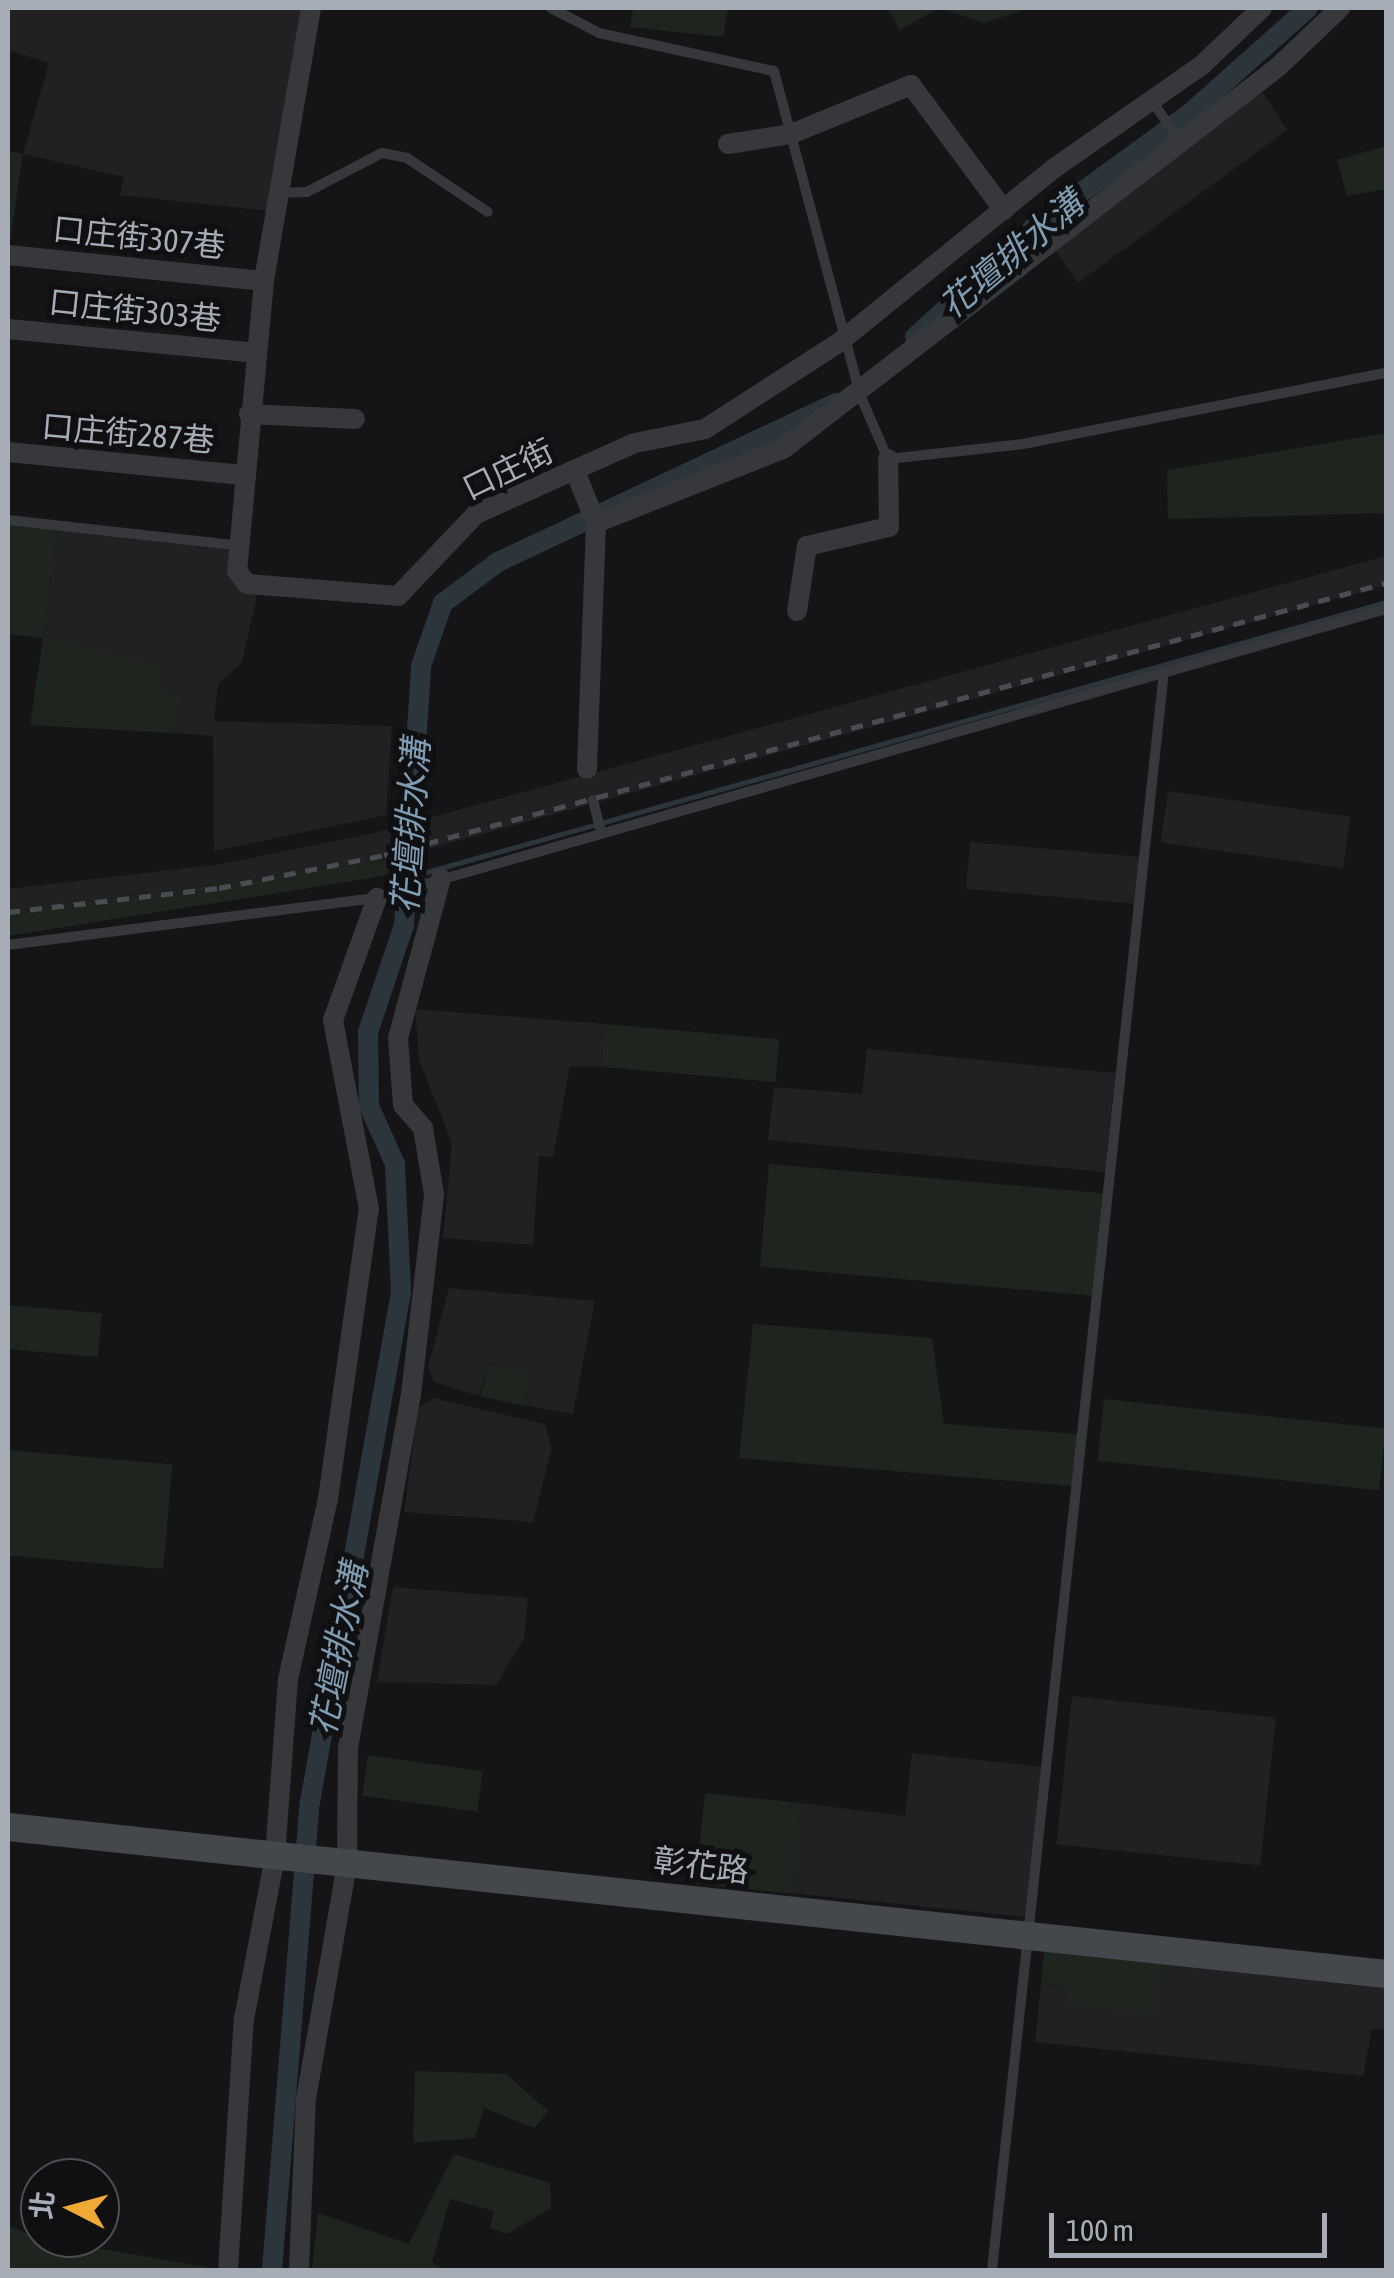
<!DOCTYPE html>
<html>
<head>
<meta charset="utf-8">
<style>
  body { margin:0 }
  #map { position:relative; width:1394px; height:2278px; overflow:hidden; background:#151517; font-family:"Asap Condensed","Noto Sans TC",sans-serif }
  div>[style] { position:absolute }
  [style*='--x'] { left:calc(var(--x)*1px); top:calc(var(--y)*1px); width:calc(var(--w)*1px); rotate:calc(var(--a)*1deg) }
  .built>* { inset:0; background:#212124; transform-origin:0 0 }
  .green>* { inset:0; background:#1d251e; transform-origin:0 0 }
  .stream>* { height:5px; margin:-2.5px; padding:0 2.5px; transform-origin:2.5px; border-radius:2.5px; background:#2c353b }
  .canal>* { height:20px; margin:-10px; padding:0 10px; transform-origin:10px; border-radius:10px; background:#2c353b }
  .lane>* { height:10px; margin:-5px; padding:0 5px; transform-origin:5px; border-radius:5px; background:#36383c }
  .street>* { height:20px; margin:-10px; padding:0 10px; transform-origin:10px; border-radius:10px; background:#36383c }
  .secondary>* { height:28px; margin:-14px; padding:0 14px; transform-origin:14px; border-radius:14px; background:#44474c }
  .rail>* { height:5px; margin-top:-2.5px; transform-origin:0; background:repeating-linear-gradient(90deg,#494c51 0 12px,transparent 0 22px) }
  span { translate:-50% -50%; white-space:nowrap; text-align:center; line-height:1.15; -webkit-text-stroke:10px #101012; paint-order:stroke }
  .street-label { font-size:32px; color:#a7adb7 }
  .water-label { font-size:35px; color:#7f9cb2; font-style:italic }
  .frame { position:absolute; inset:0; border:10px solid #a7adb7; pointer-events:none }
  .north { position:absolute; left:20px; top:2158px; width:100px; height:100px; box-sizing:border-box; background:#101012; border:2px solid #4c4f54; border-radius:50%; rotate:276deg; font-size:28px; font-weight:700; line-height:40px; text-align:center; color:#a7adb7 }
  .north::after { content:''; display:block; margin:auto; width:35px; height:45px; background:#f0aa34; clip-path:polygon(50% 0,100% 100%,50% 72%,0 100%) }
  .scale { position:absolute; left:1049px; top:2213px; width:278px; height:45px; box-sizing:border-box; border:5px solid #a7adb7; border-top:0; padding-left:12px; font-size:30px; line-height:35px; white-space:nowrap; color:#a7adb7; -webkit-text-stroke:8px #101012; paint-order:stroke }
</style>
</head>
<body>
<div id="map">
  <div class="built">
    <div style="clip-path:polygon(8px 8px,308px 8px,269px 211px,120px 195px,124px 177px,23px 154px,49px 63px,8px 50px)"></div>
    <div style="clip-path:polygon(1258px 85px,1287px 130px,1078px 283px,1052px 246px)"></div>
    <div style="clip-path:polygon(59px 524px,233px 542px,258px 591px,242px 662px,218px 684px,214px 721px,392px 726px,386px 815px,214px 851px,213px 736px,172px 733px,181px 695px,43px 638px)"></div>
    <div style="clip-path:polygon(1386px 556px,1386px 585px,388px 860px,8px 913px,8px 889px,221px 864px,370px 834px)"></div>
    <div style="left:1168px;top:791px;width:184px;height:52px;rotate:8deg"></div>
    <div style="left:970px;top:842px;width:170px;height:47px;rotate:5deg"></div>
    <div style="clip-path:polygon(415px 1009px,605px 1024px,601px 1067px,570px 1066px,553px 1157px,539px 1156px,533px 1245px,443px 1238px,452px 1143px,419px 1060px)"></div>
    <div style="clip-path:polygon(867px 1049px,1115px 1073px,1105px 1172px,768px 1140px,774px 1087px,862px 1094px)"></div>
    <div style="clip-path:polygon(449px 1288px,595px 1301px,573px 1414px,524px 1405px,531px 1374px,488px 1364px,479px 1396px,434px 1382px,428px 1367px)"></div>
    <div style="clip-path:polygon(433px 1398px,545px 1424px,552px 1448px,533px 1522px,404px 1512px,418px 1408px)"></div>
    <div style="clip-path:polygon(393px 1587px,528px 1598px,524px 1638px,496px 1685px,377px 1682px)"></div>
    <div style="left:1072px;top:1696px;width:205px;height:149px;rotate:6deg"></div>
    <div style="clip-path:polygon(912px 1753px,1043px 1767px,1025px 1917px,790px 1893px,800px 1803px,905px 1816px)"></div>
    <div style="clip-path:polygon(1163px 1953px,1386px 1978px,1386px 2030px,1372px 2029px,1363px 2076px,1035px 2042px,1041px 1983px,1067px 1986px,1065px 2004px)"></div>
  </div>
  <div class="green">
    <div style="clip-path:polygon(633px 8px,728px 8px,723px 37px,630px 27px)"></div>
    <div style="clip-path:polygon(887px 8px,939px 8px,900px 30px)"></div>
    <div style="clip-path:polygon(940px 8px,1030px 8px,984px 23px)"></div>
    <div style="clip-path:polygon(1386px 146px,1386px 189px,1347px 196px,1337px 160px)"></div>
    <div style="clip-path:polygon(8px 151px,23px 154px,8px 255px)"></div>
    <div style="clip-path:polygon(1386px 433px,1386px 513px,1168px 519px,1167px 470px)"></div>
    <div style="clip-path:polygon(8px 519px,59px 524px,43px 637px,159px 667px,161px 687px,181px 695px,172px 733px,30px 725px,43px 638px,8px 634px)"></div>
    <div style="clip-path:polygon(388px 860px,390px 875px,8px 936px,8px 913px)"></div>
    <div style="left:605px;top:1024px;width:175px;height:43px;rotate:5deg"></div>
    <div style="left:769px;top:1164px;width:335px;height:103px;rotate:5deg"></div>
    <div style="left:8px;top:1305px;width:94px;height:44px;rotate:5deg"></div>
    <div style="clip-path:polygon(753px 1324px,932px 1338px,944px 1424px,1078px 1434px,1072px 1486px,739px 1458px)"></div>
    <div style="left:488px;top:1364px;width:44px;height:33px;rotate:13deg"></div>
    <div style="left:1104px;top:1399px;width:283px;height:62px;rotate:6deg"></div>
    <div style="left:8px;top:1450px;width:165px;height:105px;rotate:5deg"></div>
    <div style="left:368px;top:1755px;width:116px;height:41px;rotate:8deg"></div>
    <div style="left:705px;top:1793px;width:96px;height:91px;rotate:6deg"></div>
    <div style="clip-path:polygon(1045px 1946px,1163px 1953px,1155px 2014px,1065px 2004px,1067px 1986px,1041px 1983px)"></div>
    <div style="clip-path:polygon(415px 2071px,506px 2074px,548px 2111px,535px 2128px,484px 2108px,475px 2138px,413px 2143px)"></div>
    <div style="clip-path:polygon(454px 2154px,550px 2183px,551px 2208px,507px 2234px,490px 2228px,494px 2211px,450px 2199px,432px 2263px,446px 2270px,312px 2270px,318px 2213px,409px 2244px)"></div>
    <div style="clip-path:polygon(8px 2226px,40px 2238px,223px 2270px,8px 2270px)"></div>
  </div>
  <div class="stream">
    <div style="--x:409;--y:877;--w:1015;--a:-15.72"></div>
  </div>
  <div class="canal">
    <div style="--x:915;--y:337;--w:167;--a:-42.6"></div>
    <div style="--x:1038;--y:224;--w:187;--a:-36.1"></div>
    <div style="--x:1189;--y:114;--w:159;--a:-41.7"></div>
    <div style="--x:272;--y:2270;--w:470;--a:-85.4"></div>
    <div style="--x:310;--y:1802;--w:518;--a:-79.88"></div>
    <div style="--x:401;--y:1292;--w:128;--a:-92.7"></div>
    <div style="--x:395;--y:1164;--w:64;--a:-114.1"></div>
    <div style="--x:369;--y:1106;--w:74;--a:-90.8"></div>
    <div style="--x:368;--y:1032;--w:113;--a:-71.4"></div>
    <div style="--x:404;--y:925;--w:260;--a:-86.2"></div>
    <div style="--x:421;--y:666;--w:67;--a:-70.8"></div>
    <div style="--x:443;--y:603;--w:69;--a:-36.7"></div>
    <div style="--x:498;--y:562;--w:374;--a:-25.2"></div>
  </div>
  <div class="lane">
    <div style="--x:551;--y:8;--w:54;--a:27.5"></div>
    <div style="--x:599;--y:33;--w:179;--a:12.3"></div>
    <div style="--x:774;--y:71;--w:335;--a:75.1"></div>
    <div style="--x:860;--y:395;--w:70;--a:66.4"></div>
    <div style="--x:888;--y:459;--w:136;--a:-6.3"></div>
    <div style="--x:1023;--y:444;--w:370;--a:-11.1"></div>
    <div style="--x:1151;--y:100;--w:49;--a:54.1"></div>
    <div style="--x:278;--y:193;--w:29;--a:-2"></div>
    <div style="--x:307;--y:192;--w:85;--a:-27.5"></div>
    <div style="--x:382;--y:153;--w:25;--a:11"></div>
    <div style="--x:407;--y:158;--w:97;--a:33.7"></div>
    <div style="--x:8;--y:520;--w:229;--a:6.3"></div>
    <div style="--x:593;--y:800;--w:29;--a:76"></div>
    <div style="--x:8;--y:945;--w:372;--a:-7.3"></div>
    <div style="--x:377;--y:898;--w:1050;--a:-15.98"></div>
    <div style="--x:992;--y:2270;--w:1607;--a:-83.86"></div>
  </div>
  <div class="street">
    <div style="--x:311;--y:8;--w:277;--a:99.8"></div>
    <div style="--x:264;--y:281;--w:291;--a:95.3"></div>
    <div style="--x:237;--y:571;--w:16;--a:52"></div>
    <div style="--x:247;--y:584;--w:151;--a:4.5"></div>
    <div style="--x:398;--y:596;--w:113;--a:-46.4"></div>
    <div style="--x:476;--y:514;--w:174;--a:-24.1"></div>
    <div style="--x:635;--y:443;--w:71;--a:-11.3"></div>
    <div style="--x:705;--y:429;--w:157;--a:-32.8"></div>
    <div style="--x:837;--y:344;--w:278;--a:-39"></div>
    <div style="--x:1053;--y:169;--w:182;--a:-34.9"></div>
    <div style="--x:1202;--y:65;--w:83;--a:-43.5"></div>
    <div style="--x:728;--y:144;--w:64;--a:-9"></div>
    <div style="--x:791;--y:134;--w:130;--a:-22.2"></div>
    <div style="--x:911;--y:85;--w:156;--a:53.4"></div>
    <div style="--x:8;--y:255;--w:257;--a:5.8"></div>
    <div style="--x:8;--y:329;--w:249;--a:5.5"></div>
    <div style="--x:249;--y:414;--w:106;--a:2.7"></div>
    <div style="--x:8;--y:452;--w:236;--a:5.6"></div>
    <div style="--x:575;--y:471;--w:56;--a:68"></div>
    <div style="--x:596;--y:523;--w:246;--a:92.1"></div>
    <div style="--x:596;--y:523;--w:201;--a:-21.6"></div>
    <div style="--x:783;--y:449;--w:625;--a:-37.66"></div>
    <div style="--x:1278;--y:67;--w:86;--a:-43.6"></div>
    <div style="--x:797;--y:611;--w:66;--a:-81.3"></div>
    <div style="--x:807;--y:546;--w:84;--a:-13"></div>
    <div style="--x:889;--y:527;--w:68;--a:-90.8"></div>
    <div style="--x:228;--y:2270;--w:252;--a:-86.4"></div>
    <div style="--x:244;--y:2019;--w:166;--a:-79.2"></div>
    <div style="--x:275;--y:1856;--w:177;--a:-85.8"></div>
    <div style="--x:288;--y:1679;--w:184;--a:-77.5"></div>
    <div style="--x:328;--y:1499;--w:293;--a:-82"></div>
    <div style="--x:369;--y:1209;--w:192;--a:-100.8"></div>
    <div style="--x:333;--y:1020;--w:130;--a:-70.2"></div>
    <div style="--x:299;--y:2270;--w:171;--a:-87.7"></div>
    <div style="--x:306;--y:2099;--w:240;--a:-80.1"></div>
    <div style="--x:347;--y:1863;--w:115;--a:-89.5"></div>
    <div style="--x:348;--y:1748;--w:360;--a:-79.9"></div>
    <div style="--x:411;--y:1394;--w:201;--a:-83.4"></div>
    <div style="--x:434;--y:1194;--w:67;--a:-99.5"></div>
    <div style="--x:423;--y:1128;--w:30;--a:-131"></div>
    <div style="--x:403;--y:1105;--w:67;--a:-94.3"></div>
    <div style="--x:398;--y:1038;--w:165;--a:-74.9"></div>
  </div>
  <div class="secondary">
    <div style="--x:8;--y:1827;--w:1386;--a:6.09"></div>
  </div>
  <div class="rail">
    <div style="--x:8;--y:912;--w:212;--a:-6.5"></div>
    <div style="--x:219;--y:888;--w:168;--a:-11.3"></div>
    <div style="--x:384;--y:855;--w:1038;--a:-15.19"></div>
  </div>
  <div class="street-label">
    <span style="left:139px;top:238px;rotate:6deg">口庄街307巷</span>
    <span style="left:135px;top:311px;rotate:6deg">口庄街303巷</span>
    <span style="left:128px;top:434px;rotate:5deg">口庄街287巷</span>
    <span style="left:508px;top:470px;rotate:-26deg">口庄街</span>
    <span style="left:701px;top:1866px;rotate:7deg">彰花路</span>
  </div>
  <div class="water-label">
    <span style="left:1011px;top:254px;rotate:-40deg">花壇排水溝</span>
    <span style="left:410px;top:826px;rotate:-86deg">花壇排水溝</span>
    <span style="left:338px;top:1649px;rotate:-79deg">花壇排水溝</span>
  </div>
  <div class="frame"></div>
  <div class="north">北</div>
  <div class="scale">100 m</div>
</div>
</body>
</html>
